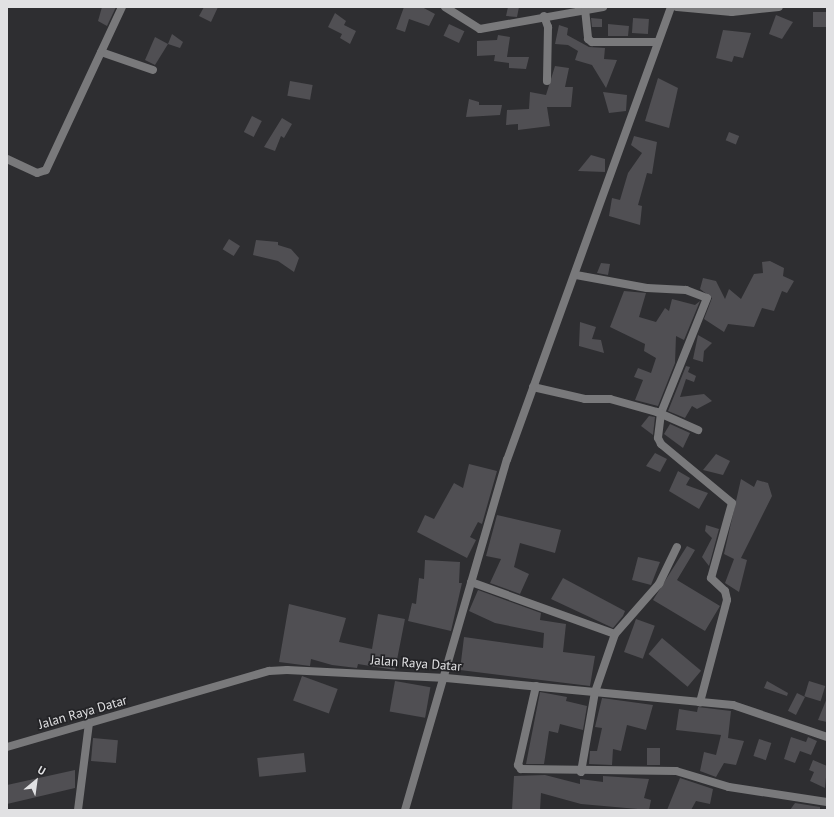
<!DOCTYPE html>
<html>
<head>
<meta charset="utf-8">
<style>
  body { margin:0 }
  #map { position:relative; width:834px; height:817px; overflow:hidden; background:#2e2e31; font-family:"PT Sans",sans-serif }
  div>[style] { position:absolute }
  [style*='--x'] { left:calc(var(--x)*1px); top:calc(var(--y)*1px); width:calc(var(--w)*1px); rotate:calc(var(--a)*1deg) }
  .building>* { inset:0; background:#504f53; transform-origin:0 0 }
  .minor>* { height:8px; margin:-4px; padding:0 4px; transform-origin:4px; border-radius:4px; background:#79797b }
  span { translate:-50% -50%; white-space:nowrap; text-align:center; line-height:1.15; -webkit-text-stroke:3.5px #242427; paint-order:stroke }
  .street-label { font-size:13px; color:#e1e1e3 }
  .frame { position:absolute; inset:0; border:8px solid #e1e1e3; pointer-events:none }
  .north { position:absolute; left:16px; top:761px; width:40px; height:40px; -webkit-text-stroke:3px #242427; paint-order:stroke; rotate:29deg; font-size:11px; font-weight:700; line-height:16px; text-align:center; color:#e1e1e3 }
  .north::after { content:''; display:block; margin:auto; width:14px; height:18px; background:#e1e1e3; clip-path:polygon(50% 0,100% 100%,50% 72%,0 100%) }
</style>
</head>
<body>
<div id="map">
  <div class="building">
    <div style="clip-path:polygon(102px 7px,116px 7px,107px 26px,98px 21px)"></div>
    <div style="clip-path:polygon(204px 7px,218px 7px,211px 22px,199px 16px)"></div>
    <div style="clip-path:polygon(404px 7px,422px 7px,435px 14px,429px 26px,409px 19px,405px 32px,396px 29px)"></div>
    <div style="clip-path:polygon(508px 7px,519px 7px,517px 17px,506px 16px)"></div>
    <div style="left:827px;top:12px;width:15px;height:14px;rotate:90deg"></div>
    <div style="clip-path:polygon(335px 13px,346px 21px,344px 25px,356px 31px,350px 44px,340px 38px,342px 34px,328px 27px)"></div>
    <div style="clip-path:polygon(776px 15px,793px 22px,782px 39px,769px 34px)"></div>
    <div style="clip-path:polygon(591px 18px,602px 19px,602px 27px,592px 27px)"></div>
    <div style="left:633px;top:18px;width:16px;height:15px;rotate:4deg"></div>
    <div style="left:449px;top:24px;width:17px;height:13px;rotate:25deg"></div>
    <div style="clip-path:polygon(608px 24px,629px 26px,628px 36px,608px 36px)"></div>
    <div style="clip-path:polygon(559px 25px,568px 28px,567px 35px,589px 47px,605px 48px,604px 59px,617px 60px,606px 88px,592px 65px,575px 60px,578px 51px,568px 45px,555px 44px)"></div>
    <div style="clip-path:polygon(723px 30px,751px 33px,743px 58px,734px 56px,732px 62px,716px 58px)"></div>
    <div style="clip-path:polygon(172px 34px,183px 42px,180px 48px,168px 44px)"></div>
    <div style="clip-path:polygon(498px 35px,510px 37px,507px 57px,529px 57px,526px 69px,509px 68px,509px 63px,494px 61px,495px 55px,477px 56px,477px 41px,497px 40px)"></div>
    <div style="clip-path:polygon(155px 37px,168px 44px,155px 65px,145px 60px)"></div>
    <div style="clip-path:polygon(555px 66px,569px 68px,565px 87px,573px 87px,571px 107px,547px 107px,550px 126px,518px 130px,518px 124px,506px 125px,507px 110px,529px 109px,530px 92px,546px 95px)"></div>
    <div style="clip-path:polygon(658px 78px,678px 88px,669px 128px,645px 121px)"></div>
    <div style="left:290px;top:81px;width:23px;height:15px;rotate:10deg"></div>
    <div style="clip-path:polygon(603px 92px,627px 95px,626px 111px,609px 113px)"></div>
    <div style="clip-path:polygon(469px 99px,479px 102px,479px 105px,502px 105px,500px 115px,466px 117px)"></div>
    <div style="left:252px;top:116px;width:11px;height:18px;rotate:27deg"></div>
    <div style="clip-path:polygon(282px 118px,292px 124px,284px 138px,281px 136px,275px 151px,264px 147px)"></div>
    <div style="left:729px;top:132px;width:11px;height:9px;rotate:22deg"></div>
    <div style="clip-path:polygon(634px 136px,657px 142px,652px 174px,647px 173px,638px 205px,642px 206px,640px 225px,609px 216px,612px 198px,620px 200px,628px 173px,642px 153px,631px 145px)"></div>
    <div style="clip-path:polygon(591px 155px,605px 159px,605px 172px,578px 171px)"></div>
    <div style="left:229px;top:239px;width:13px;height:12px;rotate:32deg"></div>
    <div style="clip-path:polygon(256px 240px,278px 242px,278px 245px,291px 249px,299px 258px,294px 272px,278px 261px,253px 255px)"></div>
    <div style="clip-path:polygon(770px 261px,784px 268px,783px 276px,794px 281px,787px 293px,782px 291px,774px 311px,762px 308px,754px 327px,728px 324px,724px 332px,704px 319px,712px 298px,700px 289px,703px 278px,716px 281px,725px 299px,729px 289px,741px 299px,754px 274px,763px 273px,762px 262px)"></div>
    <div style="clip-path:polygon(601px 263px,610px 264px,608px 275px,597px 273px)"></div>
    <div style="clip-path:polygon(624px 291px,646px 293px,639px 317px,656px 322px,665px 308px,669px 311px,672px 299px,695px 305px,700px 301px,684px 340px,676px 336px,675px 363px,658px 406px,635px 400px,643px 380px,634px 377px,638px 368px,651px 373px,656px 358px,644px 351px,645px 344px,610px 327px)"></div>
    <div style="clip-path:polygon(580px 322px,596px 327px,592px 339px,601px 340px,604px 353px,579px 346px)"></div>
    <div style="clip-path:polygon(698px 335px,712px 343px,704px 351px,703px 362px,693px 359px)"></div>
    <div style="clip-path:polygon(686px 366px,690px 367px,688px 372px,696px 376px,694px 382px,686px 379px,680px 397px,704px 394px,712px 401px,697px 409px,692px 406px,685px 418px,668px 411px)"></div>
    <div style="clip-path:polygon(649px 416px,655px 417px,653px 435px,641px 426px)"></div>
    <div style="clip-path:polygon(670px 424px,690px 433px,683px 448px,664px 434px)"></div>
    <div style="clip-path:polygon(655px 453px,667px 459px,660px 472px,646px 466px)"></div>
    <div style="clip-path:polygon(716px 454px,730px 461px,723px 475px,703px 470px)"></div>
    <div style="clip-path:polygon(469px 464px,497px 471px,482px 524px,478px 522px,470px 537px,476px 540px,467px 558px,417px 532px,425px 515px,434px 519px,454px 483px,463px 488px)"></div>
    <div style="clip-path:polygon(678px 471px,690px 478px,686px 485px,708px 493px,699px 509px,669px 491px)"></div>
    <div style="clip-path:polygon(741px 479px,754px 487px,757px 480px,768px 483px,772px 496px,741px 558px,747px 560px,739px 592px,725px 583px,734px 559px,724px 554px)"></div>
    <div style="clip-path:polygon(497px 515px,561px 530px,555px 553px,520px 543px,514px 567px,529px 574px,520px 594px,490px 583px,501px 559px,486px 556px)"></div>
    <div style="clip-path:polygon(706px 525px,719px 529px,709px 566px,702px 557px,712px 538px,705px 531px)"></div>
    <div style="clip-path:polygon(687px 546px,695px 550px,677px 580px,720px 606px,705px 631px,653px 600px)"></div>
    <div style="clip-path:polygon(638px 557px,660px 562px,651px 585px,632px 580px)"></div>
    <div style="clip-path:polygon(425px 560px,460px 562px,459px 583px,462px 583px,451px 631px,408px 621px,412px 603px,416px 604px,419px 578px,424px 579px)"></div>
    <div style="clip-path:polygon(563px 578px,625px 611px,623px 616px,613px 628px,551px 599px)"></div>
    <div style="clip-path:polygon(478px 590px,541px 613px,540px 620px,566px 624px,563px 652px,595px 656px,590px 686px,460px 670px,464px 637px,543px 648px,544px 633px,495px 623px,469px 611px)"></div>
    <div style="clip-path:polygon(289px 604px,346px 618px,339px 642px,372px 649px,378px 614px,405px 619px,395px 670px,358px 664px,357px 668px,332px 665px,311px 659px,310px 666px,279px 662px)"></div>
    <div style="left:636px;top:619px;width:20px;height:35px;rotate:20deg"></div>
    <div style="left:662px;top:638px;width:51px;height:21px;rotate:40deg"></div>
    <div style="left:302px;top:676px;width:38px;height:26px;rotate:20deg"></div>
    <div style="left:395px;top:681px;width:36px;height:31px;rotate:10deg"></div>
    <div style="clip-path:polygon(767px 681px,788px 693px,787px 696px,764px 688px)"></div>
    <div style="left:809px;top:681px;width:17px;height:16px;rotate:17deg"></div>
    <div style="clip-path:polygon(540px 692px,567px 697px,566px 701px,587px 706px,583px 730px,560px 724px,558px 733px,549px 731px,544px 764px,526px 764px)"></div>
    <div style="left:797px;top:693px;width:9px;height:20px;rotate:27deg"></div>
    <div style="clip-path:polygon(602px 698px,653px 705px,646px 730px,627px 725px,621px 751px,613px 749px,612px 765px,589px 764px,590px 751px,597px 751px,602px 728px,595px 727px)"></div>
    <div style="clip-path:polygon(827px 698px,827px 722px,818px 720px)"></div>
    <div style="clip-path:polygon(698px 707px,731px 711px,728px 738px,744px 741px,736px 765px,724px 763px,716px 777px,700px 771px,704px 752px,716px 755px,721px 735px,676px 730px,679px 709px,697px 712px)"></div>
    <div style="clip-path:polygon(791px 737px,806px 742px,808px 737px,817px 741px,811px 755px,800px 751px,795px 763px,784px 759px)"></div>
    <div style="left:93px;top:738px;width:25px;height:23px;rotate:5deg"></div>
    <div style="left:759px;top:739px;width:13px;height:18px;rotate:18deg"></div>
    <div style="left:647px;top:748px;width:13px;height:17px"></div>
    <div style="left:304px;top:753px;width:19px;height:47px;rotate:84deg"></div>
    <div style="clip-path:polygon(813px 760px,827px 766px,825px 788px,810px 781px,814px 772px,809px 770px)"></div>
    <div style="clip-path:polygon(75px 770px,75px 788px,7px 804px,7px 785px)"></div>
    <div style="clip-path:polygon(545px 775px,580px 784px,580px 779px,603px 782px,603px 776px,649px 779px,644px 798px,651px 800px,649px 810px,581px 804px,541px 793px,540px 810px,512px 810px,514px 776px)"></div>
    <div style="clip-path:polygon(680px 778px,713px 789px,710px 804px,696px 801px,691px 810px,667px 810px)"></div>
    <div style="clip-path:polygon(795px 803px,820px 807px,820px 810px,790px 810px)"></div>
  </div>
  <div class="minor">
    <div style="--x:445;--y:7;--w:41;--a:32.2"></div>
    <div style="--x:480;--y:29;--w:125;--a:-10.1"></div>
    <div style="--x:677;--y:7;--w:55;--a:5.2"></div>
    <div style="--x:732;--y:12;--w:47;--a:-6.1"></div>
    <div style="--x:585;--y:9;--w:30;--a:84"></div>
    <div style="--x:588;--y:39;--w:5;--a:37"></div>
    <div style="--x:592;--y:42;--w:64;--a:0"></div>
    <div style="--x:544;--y:16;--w:12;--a:70"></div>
    <div style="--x:548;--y:27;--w:54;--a:91.1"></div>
    <div style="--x:101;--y:52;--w:55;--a:19.1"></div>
    <div style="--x:7;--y:159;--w:33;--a:25"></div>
    <div style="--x:37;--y:173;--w:9;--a:-18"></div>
    <div style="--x:46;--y:170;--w:180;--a:-65"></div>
    <div style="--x:576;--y:275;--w:72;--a:10.4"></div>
    <div style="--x:647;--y:288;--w:39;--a:3"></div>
    <div style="--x:686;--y:290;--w:22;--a:21"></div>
    <div style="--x:707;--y:298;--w:124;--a:111.8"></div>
    <div style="--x:661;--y:413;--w:25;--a:97"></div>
    <div style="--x:658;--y:438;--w:7;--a:63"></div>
    <div style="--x:661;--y:444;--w:92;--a:39.7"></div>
    <div style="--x:732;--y:503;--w:78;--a:105.6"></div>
    <div style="--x:711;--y:578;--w:19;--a:43"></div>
    <div style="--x:725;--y:591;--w:9;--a:77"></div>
    <div style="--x:727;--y:600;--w:106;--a:104.8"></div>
    <div style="--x:533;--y:387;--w:53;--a:13"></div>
    <div style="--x:585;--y:399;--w:25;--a:0"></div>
    <div style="--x:610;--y:399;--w:49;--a:15.5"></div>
    <div style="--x:657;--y:412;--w:45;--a:23.7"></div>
    <div style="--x:471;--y:582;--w:153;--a:19.9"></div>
    <div style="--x:536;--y:686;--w:81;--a:102.8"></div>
    <div style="--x:518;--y:765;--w:5;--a:53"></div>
    <div style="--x:521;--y:769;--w:155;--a:0.7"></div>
    <div style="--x:676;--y:771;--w:55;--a:16.8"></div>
    <div style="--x:729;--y:787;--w:99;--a:8.7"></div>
    <div style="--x:7;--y:747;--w:273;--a:-16.2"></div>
    <div style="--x:269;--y:671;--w:18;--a:-3"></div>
    <div style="--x:287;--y:670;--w:159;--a:2.9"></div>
    <div style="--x:446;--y:678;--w:288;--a:5.4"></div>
    <div style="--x:733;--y:705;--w:99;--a:18.8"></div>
    <div style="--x:581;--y:772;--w:81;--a:-80.1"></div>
    <div style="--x:595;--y:692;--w:61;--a:-71"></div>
    <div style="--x:615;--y:634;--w:67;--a:-48.7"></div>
    <div style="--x:659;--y:584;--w:41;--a:-64.1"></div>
    <div style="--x:78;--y:810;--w:88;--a:-82.8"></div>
    <div style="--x:405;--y:810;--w:365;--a:-73.8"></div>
    <div style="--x:507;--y:460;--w:482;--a:-70.1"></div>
  </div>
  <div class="street-label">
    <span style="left:416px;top:664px;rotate:4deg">Jalan Raya Datar</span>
    <span style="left:83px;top:713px;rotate:-16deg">Jalan Raya Datar</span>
  </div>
  <div class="frame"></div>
  <div class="north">U</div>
</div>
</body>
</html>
